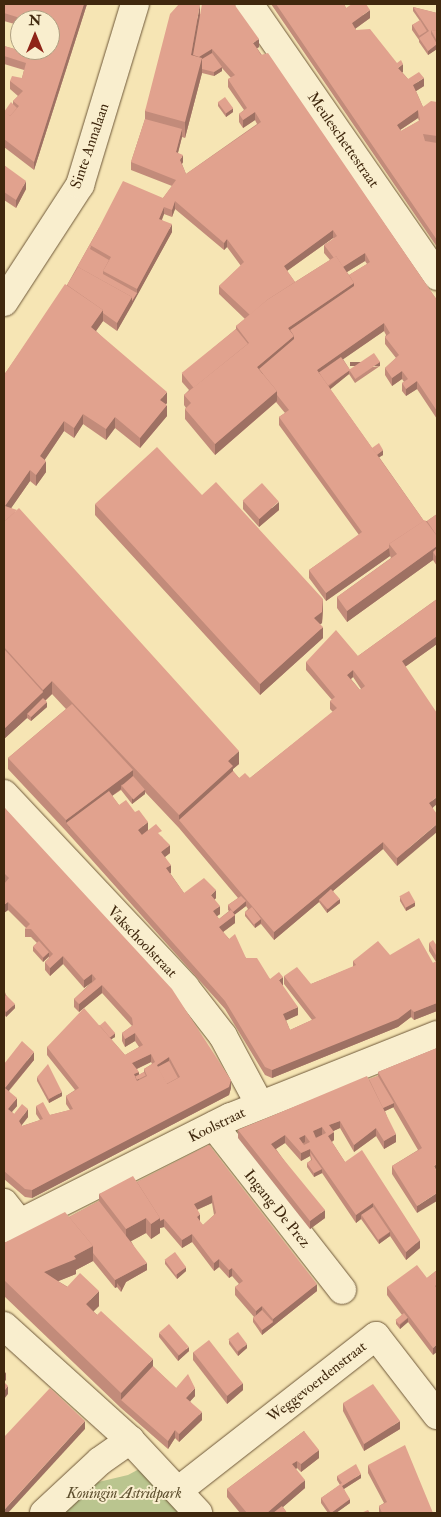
<!DOCTYPE html>
<html>
<head>
<meta charset="utf-8">
<style>
  body { margin:0 }
  #map { position:relative; width:441px; height:1517px; overflow:hidden; background:#f6e5b4; font-family:"IM FELL Double Pica",serif }
  div>[style] { position:absolute }
  [style*='--x'] { left:calc(var(--x)*1px); top:calc(var(--y)*1px); width:calc(var(--w)*1px); rotate:calc(var(--a)*1deg) }
  .green>* { inset:0; background:#bac58f }
  .roads { filter:drop-shadow(0 0 1px #6e5738) drop-shadow(0 0 1px #6e5738) }
  .minor>* { height:28px; margin:-14px; padding:0 14px; transform-origin:14px; border-radius:14px; background:#f9eece }
  .wall>* { inset:0; background:#c28b7a }
  .shaded-wall>* { inset:0; background:#9e7163; transform-origin:0 0 }
  .building>* { inset:0; background:#e1a28e; transform-origin:0 0 }
  span { translate:-50% -50%; white-space:nowrap; text-align:center; line-height:1.15; -webkit-text-stroke:4px #f9eece; paint-order:stroke }
  .street-label { font-size:15px; color:#40280e }
  .park-label { font-size:15px; color:#5e4f2e; font-style:italic }
  .frame { position:absolute; inset:0; border:5px solid #40280e; pointer-events:none }
  .north { position:absolute; left:10px; top:10px; width:50px; height:50px; box-sizing:border-box; background:#f9eece; border:1px solid #af9f81; border-radius:50%; rotate:0deg; font-size:14px; font-weight:700; line-height:20px; text-align:center; color:#40280e }
  .north::after { content:''; display:block; margin:auto; width:18px; height:22px; background:#8f2418; clip-path:polygon(50% 0,100% 100%,50% 72%,0 100%) }
</style>
</head>
<body>
<div id="map">
  <div class="green">
    <div style="clip-path:polygon(143px 1467px,181px 1513px,60px 1513px,90px 1484px,128px 1475px)"></div>
  </div>
  <div class="roads">
    <div class="minor">
      <div style="--x:249;--y:4;--w:331;--a:55.3"></div>
      <div style="--x:4;--y:302;--w:140;--a:-57"></div>
      <div style="--x:80;--y:185;--w:189;--a:-73.1"></div>
      <div style="--x:4;--y:794;--w:265;--a:46.8"></div>
      <div style="--x:185;--y:987;--w:62;--a:52.2"></div>
      <div style="--x:223;--y:1036;--w:78;--a:61.8"></div>
      <div style="--x:214;--y:1126;--w:208;--a:52"></div>
      <div style="--x:4;--y:1203;--w:24;--a:52"></div>
      <div style="--x:4;--y:1231;--w:254;--a:-26.7"></div>
      <div style="--x:231;--y:1117;--w:222;--a:-21.7"></div>
      <div style="--x:4;--y:1326;--w:170;--a:42.1"></div>
      <div style="--x:130;--y:1440;--w:100;--a:47"></div>
      <div style="--x:179;--y:1490;--w:250;--a:-38"></div>
      <div style="--x:376;--y:1336;--w:100;--a:52.3"></div>
      <div style="--x:44;--y:1513;--w:76;--a:-42.9"></div>
      <div style="--x:100;--y:1461;--w:37;--a:-35"></div>
    </div>
  </div>
  <div class="wall">
    <div style="clip-path:polygon(4px 4px,87px 4px,34px 170px,4px 147px,4px 111px,4px 112px,13px 105px,13px 101px,18px 96px,10px 89px,10px 81px,22px 78px,24px 70px,4px 64px,4px 46px,18px 50px,50px 50px,20px 20px,20px 40px,16px 39px,16px 31px,18px 25px,4px 21px)"></div>
    <div style="clip-path:polygon(evenodd,271px 4px,344px 4px,346px 8px,370px 18px,355px 29px,403px 72px,402px 72px,408px 79px,424px 86px,416px 91px,423px 107px,437px 102px,437px 247px,271px 4px,418px 118px,419px 121px,401px 131px,400px 130px,418px 118px)"></div>
    <div style="clip-path:polygon(413px 7px,437px 13px,437px 49px,428px 55px,419px 42px,419px 40px,412px 30px,412px 25px,420px 21px,413px 11px)"></div>
    <div style="clip-path:polygon(evenodd,200px 14px,259px 47px,257px 48px,437px 300px,437px 419px,417px 389px,406px 396px,402px 391px,402px 383px,404px 382px,402px 379px,392px 386px,385px 375px,385px 368px,396px 358px,385px 344px,385px 337px,386px 335px,384px 331px,343px 359px,350px 370px,380px 366px,355px 383px,349px 374px,330px 389px,372px 448px,383px 455px,379px 457px,424px 521px,427px 521px,437px 514px,437px 566px,433px 560px,347px 622px,337px 608px,337px 597px,391px 558px,390px 556px,326px 601px,309px 578px,309px 570px,359px 535px,279px 425px,279px 417px,285px 413px,276px 402px,215px 455px,185px 419px,185px 409px,186px 408px,184px 405px,184px 395px,189px 390px,182px 382px,182px 374px,236px 329px,236px 326px,245px 319px,219px 294px,219px 286px,241px 266px,227px 247px,224px 250px,175px 209px,172px 217px,164px 214px,162px 220px,172px 232px,117px 331px,103px 321px,96px 331px,167px 403px,166px 404px,167px 416px,140px 448px,115px 428px,106px 440px,83px 424px,74px 438px,64px 431px,44px 460px,46px 472px,36px 486px,30px 481px,11px 508px,239px 764px,233px 769px,233px 771px,239px 778px,250px 778px,333px 712px,330px 709px,330px 701px,332px 700px,306px 670px,306px 662px,358px 656px,437px 599px,437px 644px,405px 667px,433px 808px,397px 866px,383px 849px,333px 891px,340px 903px,327px 913px,319px 902px,274px 940px,261px 924px,255px 928px,245px 916px,245px 912px,248px 909px,246px 906px,235px 914px,235px 923px,223px 932px,246px 958px,270px 979px,283px 985px,282px 985px,298px 1015px,286px 1020px,290px 1030px,312px 1020px,284px 984px,284px 976px,311px 984px,353px 967px,353px 961px,390px 955px,433px 963px,436px 962px,429px 951px,429px 943px,437px 946px,437px 1011px,414px 1020px,411px 1017px,398px 1027px,272px 1078px,265px 1075px,225px 1009px,66px 831px,8px 769px,8px 758px,66px 709px,52px 694px,45px 701px,47px 707px,31px 721px,27px 718px,4px 739px,4px 375px,67px 285px,99px 228px,163px 198px,172px 186px,131px 170px,131px 162px,145px 119px,145px 111px,200px 14px,222px 68px,231px 78px,228px 79px,228px 87px,244px 110px,239px 114px,239px 122px,243px 128px,255px 120px,257px 124px,186px 174px,182px 164px,183px 162px,178px 153px,182px 137px,185px 138px,202px 73px,214px 76px,222px 71px,222px 68px,200px 14px,333px 238px,334px 239px,324px 245px,324px 253px,330px 260px,295px 282px,287px 271px,333px 238px,200px 14px,365px 261px,367px 264px,349px 275px,347px 272px,365px 261px,200px 14px,353px 677px,361px 689px,360px 690px,351px 679px,353px 677px,200px 14px,121px 790px,132px 804px,145px 794px,145px 792px,179px 828px,238px 898px,228px 905px,228px 910px,229px 911px,219px 919px,217px 916px,220px 914px,214px 900px,216px 898px,184px 893px,170px 873px,171px 873px,165px 857px,170px 853px,162px 837px,148px 830px,119px 805px,112px 796px,121px 790px)"></div>
    <div style="clip-path:polygon(218px 102px,233px 112px,226px 117px,218px 106px)"></div>
    <div style="clip-path:polygon(4px 165px,26px 189px,16px 208px,4px 200px)"></div>
    <div style="clip-path:polygon(243px 501px,279px 510px,259px 527px,243px 509px)"></div>
    <div style="clip-path:polygon(95px 504px,323px 609px,322px 623px,320px 624px,323px 638px,260px 695px,95px 515px)"></div>
    <div style="clip-path:polygon(evenodd,4px 807px,231px 1088px,229px 1095px,32px 1198px,25px 1197px,4px 1179px,4px 1064px,34px 1060px,9px 1091px,17px 1106px,12px 1112px,14px 1114px,28px 1117px,22px 1125px,22px 1126px,40px 1120px,36px 1114px,36px 1106px,50px 1115px,70px 1110px,66px 1104px,66px 1096px,75px 1090px,47px 1055px,47px 1047px,99px 1025px,115px 1037px,111px 1039px,125px 1055px,139px 1047px,135px 1041px,125px 1047px,122px 1041px,122px 1033px,132px 1026px,102px 993px,79px 1012px,74px 1007px,74px 999px,92px 982px,84px 988px,63px 964px,50px 976px,45px 970px,45px 962px,49px 958px,49px 957px,43px 962px,33px 951px,33px 947px,37px 943px,31px 937px,25px 937px,25px 929px,26px 928px,8px 910px,4px 913px,4px 807px,151px 1062px,152px 1064px,144px 1069px,144px 1072px,139px 1075px,137px 1069px,151px 1062px)"></div>
    <div style="clip-path:polygon(400px 897px,415px 906px,406px 911px,400px 901px)"></div>
    <div style="clip-path:polygon(4px 989px,6px 995px,15px 1008px,6px 1017px,4px 1014px)"></div>
    <div style="clip-path:polygon(437px 1048px,417px 1213px,392px 1174px,392px 1166px,418px 1150px,393px 1107px,385px 1111px,396px 1142px,384px 1149px,376px 1136px,354px 1152px,340px 1128px,333px 1131px,334px 1140px,332px 1142px,345px 1162px,420px 1248px,406px 1260px,390px 1236px,379px 1244px,361px 1219px,356px 1223px,322px 1173px,314px 1177px,307px 1167px,307px 1163px,311px 1160px,310px 1156px,301px 1161px,285px 1143px,276px 1149px,325px 1218px,310px 1229px,238px 1138px,238px 1130px,378px 1076px,378px 1072px)"></div>
    <div style="clip-path:polygon(37px 1077px,62px 1096px,49px 1103px,37px 1081px)"></div>
    <div style="clip-path:polygon(evenodd,209px 1145px,317px 1291px,262px 1335px,253px 1322px,253px 1318px,254px 1317px,235px 1295px,235px 1287px,239px 1284px,232px 1276px,229px 1278px,219px 1267px,214px 1271px,192px 1242px,182px 1248px,164px 1227px,160px 1228px,160px 1233px,151px 1239px,146px 1233px,131px 1241px,147px 1270px,126px 1282px,121px 1292px,117px 1287px,115px 1288px,93px 1261px,76px 1270px,76px 1274px,58px 1281px,99px 1306px,93px 1311px,176px 1388px,195px 1396px,190px 1401px,202px 1420px,179px 1442px,175px 1438px,168px 1449px,121px 1408px,4px 1296px,4px 1243px,69px 1217px,99px 1201px,99px 1194px,137px 1182px,209px 1145px,212px 1203px,214px 1215px,203px 1225px,200px 1222px,197px 1210px,212px 1203px)"></div>
    <div style="clip-path:polygon(165px 1260px,186px 1271px,177px 1279px,165px 1264px)"></div>
    <div style="clip-path:polygon(437px 1270px,433px 1355px,408px 1322px,400px 1329px,396px 1324px,396px 1320px,402px 1315px,387px 1295px,387px 1287px,427px 1278px)"></div>
    <div style="clip-path:polygon(159px 1333px,189px 1351px,178px 1361px,159px 1337px)"></div>
    <div style="clip-path:polygon(229px 1340px,247px 1348px,238px 1356px,229px 1344px)"></div>
    <div style="clip-path:polygon(193px 1352px,243px 1390px,227px 1404px,193px 1360px)"></div>
    <div style="clip-path:polygon(343px 1403px,400px 1429px,364px 1451px,343px 1411px)"></div>
    <div style="clip-path:polygon(304px 1431px,319px 1458px,301px 1472px,297px 1468px,296px 1469px,305px 1488px,283px 1507px,287px 1513px,240px 1513px,227px 1497px,227px 1489px)"></div>
    <div style="clip-path:polygon(368px 1465px,433px 1513px,379px 1513px,379px 1506px,384px 1503px,368px 1473px)"></div>
    <div style="clip-path:polygon(337px 1476px,361px 1478px,344px 1489px,350px 1503px,336px 1513px,328px 1513px,321px 1503px,321px 1498px,340px 1485px,337px 1480px)"></div>
  </div>
  <div class="shaded-wall">
    <div style="clip-path:polygon(84px 4px,87px 4px,34px 170px,34px 162px)"></div>
    <div style="clip-path:polygon(200px 4px,200px 17px,212px 49px,212px 57px,202px 64px,202px 73px,185px 138px,185px 122px,191px 55px)"></div>
    <div style="clip-path:polygon(370px 10px,370px 18px,352px 31px,352px 23px)"></div>
    <div style="clip-path:polygon(259px 39px,259px 47px,253px 51px,253px 43px)"></div>
    <div style="clip-path:polygon(437px 44px,437px 49px,428px 55px,428px 51px)"></div>
    <div style="clip-path:polygon(403px 64px,403px 72px,398px 75px,398px 68px)"></div>
    <div style="clip-path:polygon(222px 67px,222px 71px,214px 76px,214px 72px)"></div>
    <div style="clip-path:polygon(424px 78px,424px 86px,413px 93px,413px 85px)"></div>
    <div style="clip-path:polygon(233px 108px,233px 112px,226px 117px,226px 113px)"></div>
    <div style="clip-path:polygon(418px 110px,418px 118px,397px 132px,397px 125px)"></div>
    <div style="clip-path:polygon(255px 112px,255px 120px,243px 128px,243px 120px)"></div>
    <div style="clip-path:polygon(182px 129px,182px 137px,176px 160px,176px 152px)"></div>
    <div style="clip-path:polygon(183px 155px,183px 162px,180px 167px,180px 160px)"></div>
    <div style="clip-path:polygon(26px 181px,26px 189px,16px 208px,16px 200px)"></div>
    <div style="clip-path:polygon(175px 201px,175px 209px,172px 217px,172px 210px)"></div>
    <div style="clip-path:polygon(164px 207px,164px 214px,159px 226px,159px 219px)"></div>
    <div style="clip-path:polygon(172px 224px,172px 232px,132px 305px,132px 301px,137px 293px,137px 289px)"></div>
    <div style="clip-path:polygon(333px 230px,333px 238px,284px 273px,284px 266px)"></div>
    <div style="clip-path:polygon(227px 239px,227px 247px,224px 250px,224px 243px)"></div>
    <div style="clip-path:polygon(365px 253px,365px 261px,342px 275px,342px 267px)"></div>
    <div style="clip-path:polygon(354px 283px,354px 294px,292px 337px,288px 328px)"></div>
    <div style="clip-path:polygon(132px 297px,132px 305px,117px 331px,117px 323px)"></div>
    <div style="clip-path:polygon(103px 310px,103px 321px,91px 338px,91px 327px)"></div>
    <div style="clip-path:polygon(384px 323px,384px 331px,319px 376px,317px 370px)"></div>
    <div style="clip-path:polygon(294px 336px,294px 347px,261px 375px,257px 367px)"></div>
    <div style="left:380px;top:362px;width:4px;height:30px;rotate:90deg"></div>
    <div style="clip-path:polygon(349px 370px,349px 374px,327px 392px,327px 388px)"></div>
    <div style="clip-path:polygon(402px 371px,402px 379px,392px 386px,392px 378px)"></div>
    <div style="clip-path:polygon(417px 381px,417px 389px,406px 396px,406px 389px)"></div>
    <div style="clip-path:polygon(277px 391px,277px 401px,215px 455px,215px 444px)"></div>
    <div style="clip-path:polygon(167px 392px,167px 403px,160px 411px,160px 400px)"></div>
    <div style="clip-path:polygon(167px 405px,167px 416px,140px 448px,140px 438px)"></div>
    <div style="clip-path:polygon(83px 414px,83px 424px,74px 438px,74px 428px)"></div>
    <div style="clip-path:polygon(115px 417px,115px 428px,106px 440px,106px 429px)"></div>
    <div style="clip-path:polygon(64px 421px,64px 431px,40px 467px,40px 456px)"></div>
    <div style="clip-path:polygon(383px 450px,383px 455px,375px 460px,375px 456px)"></div>
    <div style="clip-path:polygon(46px 461px,46px 472px,36px 486px,36px 475px)"></div>
    <div style="clip-path:polygon(30px 470px,30px 481px,5px 517px,5px 506px)"></div>
    <div style="clip-path:polygon(279px 502px,279px 510px,259px 527px,259px 519px)"></div>
    <div style="clip-path:polygon(437px 546px,437px 556px,433px 552px,433px 560px,347px 622px,347px 611px)"></div>
    <div style="clip-path:polygon(389px 548px,390px 556px,326px 601px,326px 593px)"></div>
    <div style="clip-path:polygon(323px 599px,323px 609px,322px 623px,314px 629px,314px 618px)"></div>
    <div style="clip-path:polygon(323px 627px,323px 638px,260px 695px,260px 684px)"></div>
    <div style="clip-path:polygon(437px 636px,437px 644px,402px 669px,402px 661px)"></div>
    <div style="clip-path:polygon(353px 670px,353px 677px,347px 682px,347px 675px)"></div>
    <div style="clip-path:polygon(52px 681px,52px 694px,29px 716px,27px 714px,27px 718px,4px 739px,4px 729px,43px 692px,43px 690px)"></div>
    <div style="clip-path:polygon(47px 702px,47px 707px,31px 721px,31px 717px)"></div>
    <div style="clip-path:polygon(239px 751px,239px 764px,233px 769px,233px 779px,179px 820px,179px 815px,228px 761px)"></div>
    <div style="clip-path:polygon(133px 770px,133px 781px,121px 785px,121px 789px,70px 828px,66px 823px,66px 820px)"></div>
    <div style="clip-path:polygon(145px 790px,145px 794px,132px 804px,132px 799px)"></div>
    <div style="clip-path:polygon(437px 797px,437px 804px,429px 811px,429px 803px)"></div>
    <div style="clip-path:polygon(148px 822px,148px 830px,138px 838px,138px 830px)"></div>
    <div style="clip-path:polygon(437px 824px,437px 832px,397px 866px,397px 858px)"></div>
    <div style="clip-path:polygon(383px 842px,383px 849px,321px 901px,319px 899px,319px 902px,274px 940px,274px 932px)"></div>
    <div style="clip-path:polygon(170px 845px,170px 853px,161px 860px,161px 852px)"></div>
    <div style="clip-path:polygon(171px 865px,171px 873px,166px 876px,166px 868px)"></div>
    <div style="clip-path:polygon(216px 890px,216px 898px,211px 903px,211px 895px)"></div>
    <div style="clip-path:polygon(340px 899px,340px 903px,327px 913px,327px 909px)"></div>
    <div style="clip-path:polygon(246px 901px,246px 906px,233px 916px,233px 912px)"></div>
    <div style="clip-path:polygon(8px 902px,8px 910px,4px 913px,4px 905px)"></div>
    <div style="clip-path:polygon(415px 902px,415px 906px,406px 911px,406px 907px)"></div>
    <div style="clip-path:polygon(220px 906px,220px 914px,213px 919px,213px 911px)"></div>
    <div style="clip-path:polygon(235px 915px,235px 923px,219px 935px,219px 927px)"></div>
    <div style="clip-path:polygon(261px 919px,261px 923px,255px 928px,255px 924px)"></div>
    <div style="clip-path:polygon(49px 952px,49px 956px,43px 962px,43px 958px)"></div>
    <div style="clip-path:polygon(63px 956px,63px 964px,50px 976px,50px 968px)"></div>
    <div style="clip-path:polygon(92px 974px,92px 982px,84px 988px,84px 980px)"></div>
    <div style="clip-path:polygon(283px 977px,283px 985px,279px 988px,279px 980px)"></div>
    <div style="clip-path:polygon(102px 985px,102px 993px,79px 1012px,79px 1004px)"></div>
    <div style="clip-path:polygon(437px 1003px,437px 1011px,414px 1020px,414px 1012px)"></div>
    <div style="clip-path:polygon(15px 1004px,15px 1008px,6px 1017px,6px 1012px)"></div>
    <div style="clip-path:polygon(298px 1007px,298px 1015px,283px 1022px,283px 1014px)"></div>
    <div style="clip-path:polygon(411px 1009px,411px 1017px,398px 1027px,272px 1078px,272px 1070px)"></div>
    <div style="clip-path:polygon(115px 1033px,115px 1037px,107px 1042px,107px 1038px)"></div>
    <div style="clip-path:polygon(135px 1033px,135px 1041px,125px 1047px,125px 1039px)"></div>
    <div style="clip-path:polygon(34px 1052px,34px 1060px,5px 1095px,5px 1088px)"></div>
    <div style="clip-path:polygon(151px 1054px,151px 1062px,132px 1071px,132px 1063px)"></div>
    <div style="clip-path:polygon(169px 1057px,169px 1065px,157px 1068px,157px 1065px)"></div>
    <div style="clip-path:polygon(139px 1072px,139px 1080px,135px 1081px,134px 1074px)"></div>
    <div style="clip-path:polygon(231px 1080px,231px 1088px,229px 1095px,32px 1198px,32px 1190px)"></div>
    <div style="clip-path:polygon(62px 1092px,62px 1096px,49px 1103px,49px 1099px)"></div>
    <div style="clip-path:polygon(17px 1098px,17px 1106px,8px 1116px,8px 1109px)"></div>
    <div style="clip-path:polygon(394px 1103px,394px 1107px,383px 1112px,383px 1108px)"></div>
    <div style="clip-path:polygon(28px 1109px,28px 1117px,19px 1128px,19px 1121px)"></div>
    <div style="clip-path:polygon(340px 1121px,340px 1128px,329px 1133px,329px 1125px)"></div>
    <div style="clip-path:polygon(322px 1127px,322px 1135px,313px 1139px,313px 1131px)"></div>
    <div style="clip-path:polygon(376px 1128px,376px 1136px,354px 1152px,354px 1145px)"></div>
    <div style="clip-path:polygon(334px 1132px,334px 1140px,328px 1144px,328px 1136px)"></div>
    <div style="clip-path:polygon(396px 1134px,396px 1142px,384px 1149px,384px 1141px)"></div>
    <div style="clip-path:polygon(285px 1135px,285px 1143px,271px 1152px,271px 1144px)"></div>
    <div style="clip-path:polygon(305px 1135px,305px 1142px,299px 1146px,299px 1138px)"></div>
    <div style="clip-path:polygon(310px 1149px,310px 1156px,301px 1161px,301px 1153px)"></div>
    <div style="clip-path:polygon(437px 1164px,437px 1172px,434px 1166px)"></div>
    <div style="clip-path:polygon(322px 1169px,322px 1173px,314px 1177px,314px 1173px)"></div>
    <div style="clip-path:polygon(437px 1193px,437px 1201px,417px 1213px,417px 1206px)"></div>
    <div style="clip-path:polygon(212px 1195px,212px 1203px,194px 1211px,194px 1204px)"></div>
    <div style="clip-path:polygon(373px 1203px,373px 1211px,361px 1215px,361px 1219px,356px 1223px,356px 1215px)"></div>
    <div style="clip-path:polygon(325px 1210px,325px 1218px,310px 1229px,310px 1221px)"></div>
    <div style="clip-path:polygon(200px 1214px,200px 1222px,197px 1217px)"></div>
    <div style="clip-path:polygon(146px 1218px,146px 1233px,126px 1244px,126px 1229px)"></div>
    <div style="clip-path:polygon(160px 1218px,164px 1219px,164px 1227px,160px 1228px,160px 1233px,151px 1239px,151px 1224px)"></div>
    <div style="clip-path:polygon(390px 1232px,390px 1236px,379px 1244px,379px 1240px)"></div>
    <div style="clip-path:polygon(192px 1234px,192px 1242px,182px 1248px,182px 1240px)"></div>
    <div style="clip-path:polygon(420px 1240px,420px 1248px,406px 1260px,406px 1252px)"></div>
    <div style="clip-path:polygon(93px 1246px,93px 1261px,76px 1270px,76px 1274px,44px 1287px,44px 1272px)"></div>
    <div style="clip-path:polygon(219px 1259px,219px 1267px,214px 1271px,214px 1263px)"></div>
    <div style="clip-path:polygon(147px 1263px,147px 1270px,126px 1282px,121px 1292px,121px 1288px,117px 1283px,117px 1287px,115px 1288px,115px 1280px)"></div>
    <div style="clip-path:polygon(186px 1267px,186px 1271px,177px 1279px,177px 1274px)"></div>
    <div style="clip-path:polygon(232px 1268px,232px 1276px,229px 1278px,229px 1270px)"></div>
    <div style="clip-path:polygon(317px 1284px,317px 1291px,262px 1335px,262px 1330px,273px 1322px,273px 1319px)"></div>
    <div style="clip-path:polygon(99px 1291px,99px 1306px,86px 1319px,86px 1304px)"></div>
    <div style="clip-path:polygon(262px 1306px,262px 1314px,256px 1319px,256px 1311px)"></div>
    <div style="clip-path:polygon(408px 1318px,408px 1322px,400px 1329px,400px 1325px)"></div>
    <div style="clip-path:polygon(247px 1344px,247px 1348px,238px 1356px,238px 1352px)"></div>
    <div style="clip-path:polygon(437px 1344px,437px 1352px,433px 1355px,433px 1348px)"></div>
    <div style="clip-path:polygon(189px 1347px,189px 1351px,178px 1361px,178px 1356px)"></div>
    <div style="clip-path:polygon(153px 1359px,153px 1374px,121px 1400px,121px 1393px)"></div>
    <div style="clip-path:polygon(6px 1372px,6px 1380px,4px 1382px,4px 1375px)"></div>
    <div style="clip-path:polygon(243px 1383px,243px 1390px,227px 1404px,227px 1396px)"></div>
    <div style="clip-path:polygon(8px 1386px,8px 1394px,4px 1399px,4px 1391px)"></div>
    <div style="clip-path:polygon(195px 1388px,195px 1396px,186px 1406px,186px 1398px)"></div>
    <div style="clip-path:polygon(202px 1412px,202px 1420px,179px 1442px,179px 1434px)"></div>
    <div style="clip-path:polygon(85px 1421px,85px 1429px,8px 1513px,4px 1513px,4px 1510px)"></div>
    <div style="clip-path:polygon(400px 1421px,400px 1429px,364px 1451px,364px 1444px)"></div>
    <div style="clip-path:polygon(175px 1430px,175px 1438px,168px 1449px,168px 1441px)"></div>
    <div style="clip-path:polygon(319px 1450px,319px 1458px,301px 1472px,301px 1464px)"></div>
    <div style="clip-path:polygon(297px 1461px,297px 1468px,292px 1472px,292px 1464px)"></div>
    <div style="clip-path:polygon(361px 1474px,361px 1478px,342px 1490px,342px 1486px)"></div>
    <div style="clip-path:polygon(305px 1480px,305px 1488px,276px 1513px,267px 1513px)"></div>
    <div style="clip-path:polygon(350px 1499px,350px 1503px,336px 1513px,331px 1513px)"></div>
  </div>
  <div class="building">
    <div style="clip-path:polygon(4px 4px,84px 4px,34px 162px,4px 139px,4px 111px,10px 116px,19px 106px,13px 101px,23px 91px,10px 81px,12px 76px,22px 78px,26px 63px,4px 56px,4px 46px,18px 50px,20px 47px,20px 50px,50px 50px,50px 20px,20px 20px,20px 32px,16px 31px,20px 18px,4px 13px)"></div>
    <div style="clip-path:polygon(179px 4px,200px 4px,191px 55px,202px 58px,185px 122px,145px 111px,170px 14px)"></div>
    <div style="clip-path:polygon(202px 4px,234px 4px,259px 39px,253px 43px,256px 47px,261px 55px,268px 53px,437px 300px,437px 411px,417px 381px,406px 389px,402px 383px,408px 379px,402px 371px,392px 378px,385px 368px,399px 355px,385px 337px,390px 333px,384px 323px,317px 370px,424px 521px,389px 544px,389px 548px,326px 593px,309px 570px,362px 532px,279px 417px,289px 410px,277px 395px,277px 391px,259px 369px,294px 339px,294px 336px,290px 330px,354px 286px,354px 283px,349px 275px,370px 262px,365px 253px,343px 267px,336px 256px,334px 258px,324px 245px,337px 236px,333px 230px,284px 266px,295px 282px,267px 300px,250px 315px,219px 286px,244px 262px,227px 239px,224px 243px,175px 201px,172px 210px,164px 207px,159px 219px,172px 224px,137px 289px,103px 271px,111px 257px,90px 245px,123px 181px,163px 198px,176px 180px,131px 162px,145px 119px,182px 129px,176px 152px,183px 155px,180px 160px,186px 174px,261px 122px,255px 112px,243px 120px,239px 114px,247px 108px,228px 79px,235px 75px,212px 49px,199px 57px,193px 55px)"></div>
    <div style="clip-path:polygon(evenodd,276px 4px,344px 4px,346px 8px,352px 4px,366px 4px,370px 10px,352px 23px,356px 30px,370px 29px,397px 63px,401px 60px,403px 64px,398px 68px,408px 79px,419px 72px,424px 78px,413px 85px,423px 107px,431px 101px,437px 102px,437px 136px,423px 134px,425px 141px,437px 143px,437px 240px,276px 4px,418px 110px,420px 120px,401px 131px,397px 125px,418px 110px)"></div>
    <div style="clip-path:polygon(413px 7px,437px 13px,437px 31px,431px 30px,431px 34px,437px 44px,428px 51px,419px 38px,429px 31px)"></div>
    <div style="left:420px;top:20px;width:13px;height:9px;rotate:58deg"></div>
    <div style="clip-path:polygon(431px 30px,437px 31px,437px 41px)"></div>
    <div style="clip-path:polygon(212px 53px,222px 67px,214px 72px,202px 69px,202px 59px)"></div>
    <div style="left:225px;top:97px;width:14px;height:9px;rotate:54deg"></div>
    <div style="clip-path:polygon(11px 102px,17px 108px,10px 116px,4px 112px)"></div>
    <div style="clip-path:polygon(4px 165px,26px 181px,16px 200px,4px 192px)"></div>
    <div style="clip-path:polygon(99px 228px,90px 245px,91px 246px,90px 249px,109px 260px,103px 271px,103px 274px,137px 293px,132px 301px,132px 297px,78px 267px,76px 269px)"></div>
    <div style="clip-path:polygon(336px 256px,354px 283px,288px 328px,294px 336px,257px 367px,277px 391px,215px 444px,185px 409px,191px 403px,184px 395px,249px 343px,236px 326px,267px 300px)"></div>
    <div style="clip-path:polygon(78px 267px,132px 297px,117px 323px,103px 313px,103px 310px,67px 285px)"></div>
    <div style="clip-path:polygon(65px 284px,103px 310px,91px 327px,167px 392px,160px 400px,167px 405px,140px 438px,115px 417px,106px 429px,83px 414px,74px 428px,64px 421px,40px 456px,46px 461px,36px 475px,30px 470px,5px 506px,17px 510px,4px 522px,4px 375px)"></div>
    <div style="left:236px;top:329px;width:19px;height:70px;rotate:51deg"></div>
    <div style="left:374px;top:353px;width:11px;height:30px;rotate:56deg"></div>
    <div style="left:341px;top:357px;width:16px;height:27px;rotate:55deg"></div>
    <div style="clip-path:polygon(379px 443px,383px 450px,377px 455px,372px 448px)"></div>
    <div style="clip-path:polygon(157px 447px,202px 495px,216px 482px,323px 599px,322px 612px,314px 618px,323px 627px,260px 684px,95px 504px)"></div>
    <div style="left:262px;top:483px;width:25px;height:26px;rotate:48deg"></div>
    <div style="clip-path:polygon(19px 508px,239px 751px,228px 761px,233px 766px,179px 815px,52px 681px,43px 690px,4px 647px,4px 522px)"></div>
    <div style="clip-path:polygon(437px 514px,437px 536px,427px 521px)"></div>
    <div style="clip-path:polygon(425px 520px,437px 536px,437px 546px,347px 611px,337px 597px,397px 554px,389px 544px)"></div>
    <div style="clip-path:polygon(437px 548px,437px 558px,433px 552px)"></div>
    <div style="clip-path:polygon(evenodd,437px 599px,437px 636px,402px 661px,437px 713px,437px 797px,429px 803px,437px 814px,437px 824px,397px 858px,383px 842px,274px 932px,179px 820px,233px 771px,239px 778px,245px 773px,250px 778px,337px 708px,330px 701px,335px 697px,306px 662px,336px 630px,358px 656px,437px 599px,353px 670px,365px 686px,360px 690px,347px 675px,353px 670px)"></div>
    <div style="clip-path:polygon(4px 649px,43px 692px,4px 729px)"></div>
    <div style="clip-path:polygon(43px 698px,47px 702px,31px 717px,27px 714px)"></div>
    <div style="clip-path:polygon(72px 704px,133px 770px,66px 820px,8px 758px)"></div>
    <div style="left:133px;top:776px;width:18px;height:15px;rotate:49deg"></div>
    <div style="clip-path:polygon(109px 791px,119px 805px,126px 800px,135px 812px,139px 810px,148px 822px,138px 830px,142px 835px,156px 824px,162px 831px,158px 833px,170px 845px,161px 852px,171px 865px,166px 868px,184px 893px,204px 878px,216px 890px,211px 895px,220px 906px,213px 911px,219px 919px,231px 910px,235px 915px,219px 927px,229px 939px,235px 934px,246px 958px,257px 958px,270px 979px,279px 972px,283px 977px,279px 980px,298px 1007px,283px 1014px,290px 1030px,316px 1018px,284px 976px,297px 967px,311px 984px,356px 965px,353px 961px,378px 941px,390px 955px,419px 938px,433px 963px,437px 961px,437px 1003px,414px 1012px,411px 1009px,398px 1019px,272px 1070px,265px 1067px,225px 1001px,66px 823px)"></div>
    <div style="clip-path:polygon(evenodd,4px 807px,172px 989px,231px 1080px,229px 1087px,32px 1190px,25px 1189px,4px 1171px,4px 1064px,22px 1041px,34px 1052px,5px 1088px,17px 1098px,8px 1109px,14px 1114px,22px 1104px,28px 1109px,19px 1121px,22px 1126px,43px 1119px,36px 1106px,43px 1102px,50px 1115px,73px 1109px,66px 1096px,79px 1088px,47px 1047px,84px 1008px,125px 1055px,143px 1045px,135px 1033px,125px 1039px,122px 1033px,133px 1025px,132px 1018px,102px 985px,79px 1004px,74px 999px,96px 979px,92px 974px,84px 980px,63px 956px,50px 968px,45px 962px,53px 954px,31px 929px,25px 929px,30px 924px,8px 902px,4px 905px,4px 884px,9px 878px,5px 874px,4px 876px,4px 807px,151px 1054px,155px 1062px,144px 1069px,147px 1076px,137px 1081px,134px 1074px,139px 1072px,132px 1063px,151px 1054px,4px 807px,169px 1057px,180px 1077px,167px 1084px,157px 1065px,169px 1057px)"></div>
    <div style="left:331px;top:889px;width:13px;height:16px;rotate:48deg"></div>
    <div style="left:409px;top:891px;width:13px;height:11px;rotate:61deg"></div>
    <div style="clip-path:polygon(241px 896px,246px 901px,233px 912px,228px 905px)"></div>
    <div style="left:252px;top:907px;width:15px;height:9px;rotate:53deg"></div>
    <div style="clip-path:polygon(433px 940px,437px 946px,437px 957px,429px 943px)"></div>
    <div style="left:39px;top:941px;width:15px;height:8px;rotate:48deg"></div>
    <div style="clip-path:polygon(6px 995px,15px 1004px,6px 1012px,4px 1010px,4px 998px)"></div>
    <div style="left:105px;top:1021px;width:16px;height:7px;rotate:50deg"></div>
    <div style="clip-path:polygon(437px 1048px,437px 1164px,434px 1166px,437px 1172px,437px 1193px,417px 1206px,392px 1166px,422px 1148px,378px 1072px)"></div>
    <div style="left:169px;top:1061px;width:19px;height:13px;rotate:62deg"></div>
    <div style="clip-path:polygon(48px 1064px,62px 1092px,49px 1099px,37px 1077px)"></div>
    <div style="left:144px;top:1072px;width:4px;height:10px;rotate:63deg"></div>
    <div style="clip-path:polygon(evenodd,367px 1076px,396px 1134px,384px 1141px,376px 1128px,354px 1145px,340px 1121px,329px 1125px,334px 1132px,328px 1136px,345px 1162px,362px 1150px,420px 1240px,406px 1252px,373px 1203px,356px 1215px,310px 1149px,301px 1153px,285px 1135px,271px 1144px,325px 1210px,310px 1221px,238px 1130px,367px 1076px,322px 1127px,326px 1133px,316px 1138px,313px 1131px,322px 1127px,367px 1076px,305px 1135px,310px 1142px,304px 1145px,299px 1138px,305px 1135px)"></div>
    <div style="clip-path:polygon(378px 1076px,394px 1103px,383px 1108px,369px 1079px)"></div>
    <div style="clip-path:polygon(evenodd,209px 1145px,317px 1284px,273px 1319px,262px 1306px,256px 1311px,235px 1287px,243px 1281px,232px 1268px,229px 1270px,219px 1259px,214px 1263px,192px 1234px,182px 1240px,164px 1219px,160px 1221px,160px 1218px,137px 1182px,209px 1145px,212px 1195px,216px 1213px,203px 1225px,197px 1217px,200px 1214px,194px 1204px,212px 1195px)"></div>
    <div style="clip-path:polygon(310px 1152px,322px 1169px,314px 1173px,307px 1163px,312px 1160px)"></div>
    <div style="clip-path:polygon(133px 1176px,160px 1218px,151px 1224px,146px 1218px,126px 1229px,99px 1194px)"></div>
    <div style="clip-path:polygon(99px 1201px,147px 1263px,115px 1280px,93px 1253px,93px 1246px,69px 1217px)"></div>
    <div style="left:373px;top:1207px;width:30px;height:14px;rotate:56deg"></div>
    <div style="clip-path:polygon(65px 1212px,93px 1246px,74px 1256px,76px 1259px,44px 1272px,67px 1287px,80px 1273px,99px 1291px,86px 1304px,97px 1315px,101px 1311px,153px 1359px,121px 1393px,4px 1280px,4px 1243px)"></div>
    <div style="left:175px;top:1252px;width:19px;height:13px;rotate:54deg"></div>
    <div style="clip-path:polygon(417px 1265px,427px 1278px,437px 1270px,437px 1284px,435px 1286px,437px 1289px,437px 1344px,433px 1348px,387px 1287px)"></div>
    <div style="clip-path:polygon(262px 1310px,273px 1322px,262px 1330px,253px 1318px)"></div>
    <div style="left:404px;top:1313px;width:6px;height:11px;rotate:51deg"></div>
    <div style="left:169px;top:1324px;width:30px;height:13px;rotate:49deg"></div>
    <div style="left:238px;top:1332px;width:15px;height:12px;rotate:53deg"></div>
    <div style="left:209px;top:1340px;width:55px;height:20px;rotate:52deg"></div>
    <div style="clip-path:polygon(153px 1366px,176px 1388px,188px 1374px,195px 1388px,186px 1398px,202px 1412px,179px 1434px,175px 1430px,168px 1441px,121px 1400px)"></div>
    <div style="clip-path:polygon(4px 1382px,8px 1386px,4px 1391px)"></div>
    <div style="clip-path:polygon(373px 1384px,400px 1421px,364px 1444px,343px 1403px)"></div>
    <div style="clip-path:polygon(50px 1388px,85px 1421px,4px 1510px,4px 1437px)"></div>
    <div style="clip-path:polygon(304px 1431px,319px 1450px,301px 1464px,297px 1461px,292px 1464px,305px 1480px,267px 1513px,247px 1513px,227px 1489px)"></div>
    <div style="clip-path:polygon(405px 1445px,433px 1513px,382px 1513px,379px 1506px,387px 1502px,368px 1465px)"></div>
    <div style="clip-path:polygon(356px 1464px,361px 1474px,342px 1486px,350px 1499px,331px 1513px,321px 1498px,342px 1483px,337px 1476px)"></div>
    <div style="clip-path:polygon(282px 1506px,287px 1513px,273px 1513px)"></div>
    <div style="clip-path:polygon(368px 1510px,370px 1513px,361px 1513px)"></div>
  </div>
  <div class="street-label">
    <span style="left:343px;top:140px;rotate:55deg">Meuleschettestraat</span>
    <span style="left:90px;top:146px;rotate:-71deg">Sinte Annalaan</span>
    <span style="left:142px;top:942px;rotate:46deg">Vakschoolstraat</span>
    <span style="left:217px;top:1125px;rotate:-26deg">Koolstraat</span>
    <span style="left:277px;top:1209px;rotate:51deg">Ingang De Prez</span>
    <span style="left:317px;top:1382px;rotate:-38deg">Weggevoerdenstraat</span>
  </div>
  <div class="park-label">
    <span style="left:124px;top:1494px">Koningin Astridpark</span>
  </div>
  <div class="frame"></div>
  <div class="north">N</div>
</div>
</body>
</html>
